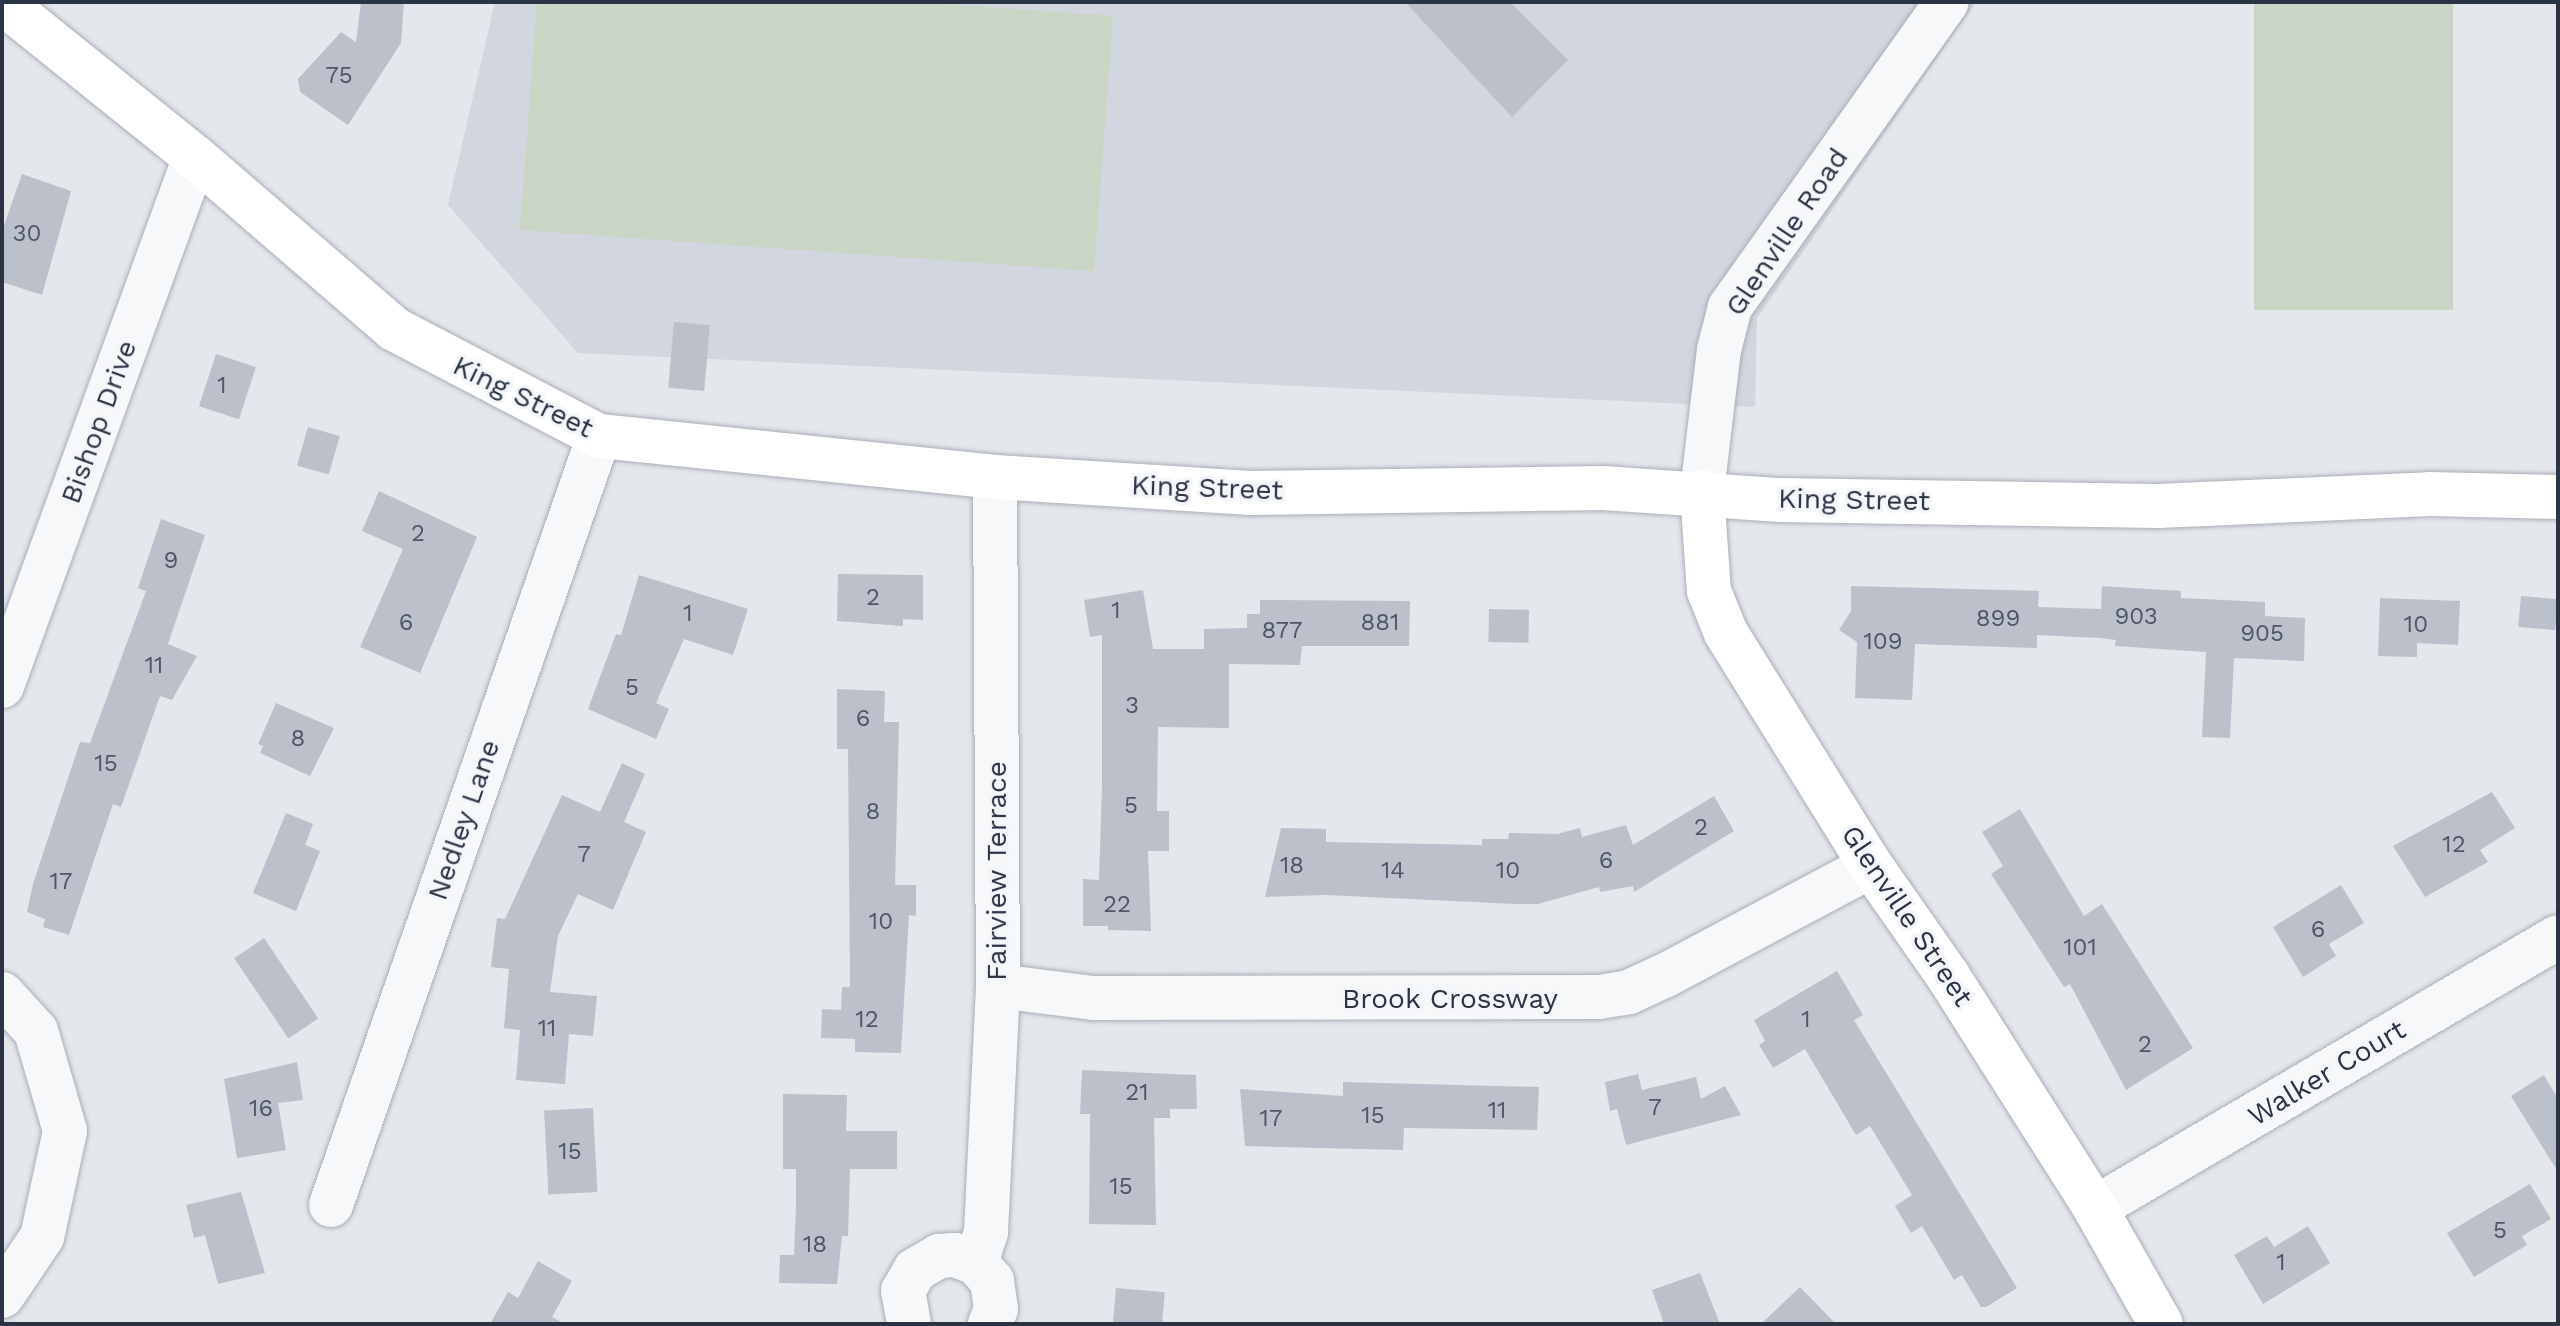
<!DOCTYPE html>
<html>
<head>
<meta charset="utf-8">
<style>
  body { margin:0 }
  #map { position:relative; width:2560px; height:1326px; overflow:hidden; background:#e4e7ec; font-family:"Work Sans",sans-serif }
  div>[style] { position:absolute }
  [style*='--x'] { left:calc(var(--x)*1px); top:calc(var(--y)*1px); width:calc(var(--w)*1px); rotate:calc(var(--a)*1deg) }
  .built>* { inset:0; background:#d2d6de }
  .green>* { inset:0; background:#c9d6c5; transform-origin:0 0 }
  .building>* { inset:0; background:#bbc0ca; transform-origin:0 0 }
  .roads { filter:drop-shadow(0 0 2px #a9aeb7) drop-shadow(0 0 2px #a9aeb7) }
  .minor>* { height:44px; margin:-22px; padding:0 22px; transform-origin:22px; border-radius:22px; background:#f7f8fa }
  .major>* { height:44px; margin:-22px; padding:0 22px; transform-origin:22px; border-radius:22px; background:#fff }
  span { translate:-50% -50%; white-space:nowrap; text-align:center; line-height:1.15; -webkit-text-stroke:7px #f4f6f9; paint-order:stroke }
  .number-label { font-size:24px; color:#4f5766 }
  .number-label span { -webkit-text-stroke-width:0 }
  .street-label { font-size:28px; color:#2b3445 }
  .frame { position:absolute; inset:0; border:4px solid #2b3445; pointer-events:none }
</style>
</head>
<body>
<div id="map">
  <div class="built">
    <div style="clip-path:polygon(495px 2px,1976px 2px,1757px 318px,1755px 407px,578px 353px,448px 205px)"></div>
  </div>
  <div class="green">
    <div style="clip-path:polygon(537px 2px,915px 2px,1113px 16px,1094px 271px,520px 230px)"></div>
    <div style="left:2254px;top:2px;width:199px;height:308px"></div>
  </div>
  <div class="building">
    <div style="clip-path:polygon(361px 2px,404px 2px,401px 43px,348px 125px,300px 92px,298px 79px,341px 32px,356px 42px)"></div>
    <div style="clip-path:polygon(1405px 2px,1510px 2px,1568px 60px,1512px 117px)"></div>
    <div style="clip-path:polygon(22px 174px,71px 191px,42px 295px,2px 282px,2px 231px)"></div>
    <div style="left:674px;top:322px;width:36px;height:66px;rotate:5deg"></div>
    <div style="left:216px;top:354px;width:42px;height:55px;rotate:18deg"></div>
    <div style="left:308px;top:427px;width:33px;height:40px;rotate:16deg"></div>
    <div style="clip-path:polygon(379px 491px,477px 537px,420px 673px,360px 647px,403px 549px,362px 531px)"></div>
    <div style="clip-path:polygon(161px 519px,205px 535px,168px 644px,197px 656px,172px 700px,160px 696px,121px 807px,113px 804px,69px 935px,43px 927px,45px 919px,27px 912px,33px 884px,80px 742px,90px 743px,146px 591px,138px 588px)"></div>
    <div style="clip-path:polygon(838px 574px,923px 575px,923px 620px,903px 619px,903px 626px,837px 621px)"></div>
    <div style="clip-path:polygon(639px 575px,748px 609px,733px 655px,684px 639px,656px 703px,669px 709px,656px 739px,588px 709px,616px 634px,621px 635px)"></div>
    <div style="clip-path:polygon(1851px 586px,2039px 591px,2038px 607px,2101px 609px,2102px 586px,2181px 591px,2181px 598px,2265px 602px,2265px 616px,2305px 618px,2304px 661px,2234px 658px,2230px 738px,2202px 737px,2206px 652px,2115px 646px,2116px 640px,2100px 638px,2037px 635px,2037px 648px,1915px 644px,1912px 700px,1855px 698px,1857px 642px,1839px 630px,1851px 611px)"></div>
    <div style="clip-path:polygon(1143px 590px,1153px 649px,1204px 649px,1204px 629px,1247px 628px,1247px 614px,1260px 614px,1260px 600px,1410px 601px,1409px 646px,1302px 646px,1300px 665px,1229px 664px,1229px 728px,1158px 727px,1157px 811px,1169px 811px,1169px 851px,1148px 851px,1151px 931px,1108px 930px,1108px 926px,1083px 926px,1083px 879px,1099px 880px,1102px 786px,1102px 635px,1090px 637px,1084px 600px)"></div>
    <div style="left:2521px;top:596px;width:37px;height:31px;rotate:5deg"></div>
    <div style="clip-path:polygon(2380px 598px,2460px 601px,2458px 645px,2417px 643px,2417px 657px,2378px 656px)"></div>
    <div style="left:1489px;top:609px;width:40px;height:33px;rotate:1deg"></div>
    <div style="clip-path:polygon(837px 689px,885px 691px,884px 722px,899px 722px,895px 885px,916px 885px,916px 916px,909px 915px,901px 1053px,855px 1052px,855px 1039px,821px 1038px,822px 1009px,841px 1010px,842px 987px,850px 987px,848px 749px,837px 749px)"></div>
    <div style="clip-path:polygon(276px 703px,334px 728px,310px 776px,260px 753px,263px 746px,258px 744px)"></div>
    <div style="clip-path:polygon(622px 763px,645px 774px,624px 822px,646px 832px,613px 910px,578px 894px,558px 936px,550px 992px,597px 996px,593px 1036px,569px 1034px,565px 1084px,516px 1080px,520px 1030px,504px 1028px,509px 969px,491px 967px,497px 918px,505px 919px,562px 795px,600px 812px)"></div>
    <div style="clip-path:polygon(2492px 792px,2515px 828px,2480px 850px,2488px 862px,2425px 897px,2393px 846px)"></div>
    <div style="clip-path:polygon(1714px 796px,1734px 831px,1634px 892px,1633px 886px,1600px 892px,1599px 887px,1538px 904px,1515px 904px,1326px 895px,1265px 897px,1281px 828px,1326px 829px,1326px 842px,1482px 845px,1482px 839px,1508px 839px,1509px 833px,1557px 834px,1580px 828px,1582px 837px,1626px 825px,1633px 845px)"></div>
    <div style="clip-path:polygon(2020px 809px,2084px 916px,2102px 904px,2193px 1048px,2126px 1090px,2070px 984px,2064px 987px,1991px 874px,2003px 866px,1982px 832px)"></div>
    <div style="clip-path:polygon(286px 813px,313px 824px,305px 845px,320px 851px,296px 911px,253px 893px)"></div>
    <div style="clip-path:polygon(2341px 885px,2364px 923px,2329px 944px,2336px 956px,2303px 977px,2273px 927px)"></div>
    <div style="left:264px;top:938px;width:97px;height:36px;rotate:56deg"></div>
    <div style="clip-path:polygon(1837px 971px,1863px 1015px,1854px 1020px,2017px 1288px,1986px 1307px,1981px 1307px,1962px 1275px,1954px 1280px,1922px 1226px,1911px 1233px,1895px 1206px,1912px 1195px,1870px 1126px,1856px 1135px,1805px 1049px,1773px 1068px,1759px 1045px,1765px 1041px,1754px 1020px)"></div>
    <div style="clip-path:polygon(297px 1062px,303px 1100px,278px 1103px,286px 1150px,237px 1158px,224px 1079px)"></div>
    <div style="clip-path:polygon(1082px 1070px,1196px 1075px,1197px 1109px,1170px 1109px,1170px 1118px,1154px 1118px,1156px 1225px,1089px 1224px,1090px 1114px,1080px 1114px)"></div>
    <div style="clip-path:polygon(1638px 1074px,1642px 1090px,1696px 1077px,1701px 1099px,1725px 1086px,1741px 1115px,1626px 1145px,1617px 1109px,1610px 1111px,1605px 1082px)"></div>
    <div style="clip-path:polygon(2544px 1075px,2558px 1099px,2558px 1172px,2511px 1096px)"></div>
    <div style="clip-path:polygon(1343px 1082px,1539px 1087px,1537px 1130px,1404px 1128px,1403px 1150px,1245px 1146px,1240px 1089px,1343px 1096px)"></div>
    <div style="clip-path:polygon(783px 1094px,847px 1095px,846px 1131px,897px 1131px,897px 1169px,850px 1169px,848px 1236px,842px 1236px,837px 1284px,779px 1283px,780px 1255px,794px 1255px,796px 1206px,796px 1169px,783px 1169px)"></div>
    <div style="left:593px;top:1108px;width:84px;height:49px;rotate:87deg"></div>
    <div style="clip-path:polygon(2530px 1184px,2551px 1219px,2522px 1236px,2527px 1245px,2474px 1277px,2447px 1233px)"></div>
    <div style="clip-path:polygon(241px 1192px,265px 1273px,218px 1284px,205px 1235px,194px 1238px,186px 1205px)"></div>
    <div style="clip-path:polygon(2308px 1226px,2330px 1263px,2263px 1304px,2234px 1255px,2267px 1236px,2274px 1247px)"></div>
    <div style="clip-path:polygon(538px 1261px,572px 1281px,552px 1317px,565px 1324px,490px 1324px,508px 1292px,518px 1298px)"></div>
    <div style="clip-path:polygon(1700px 1273px,1720px 1324px,1664px 1324px,1652px 1290px)"></div>
    <div style="clip-path:polygon(1800px 1287px,1836px 1324px,1761px 1324px)"></div>
    <div style="left:1116px;top:1288px;width:49px;height:34px;rotate:5deg"></div>
  </div>
  <div class="roads">
    <div class="minor">
      <div style="--x:1702;--y:492;--w:143;--a:-83.2"></div>
      <div style="--x:1719;--y:350;--w:44;--a:-75.7"></div>
      <div style="--x:1730;--y:307;--w:374;--a:-54.6"></div>
      <div style="--x:2;--y:686;--w:563;--a:-69.96"></div>
      <div style="--x:998;--y:986;--w:96;--a:7.2"></div>
      <div style="--x:1093;--y:998;--w:506;--a:-0.11"></div>
      <div style="--x:1599;--y:997;--w:30;--a:-9"></div>
      <div style="--x:1629;--y:992;--w:38;--a:-25"></div>
      <div style="--x:1664;--y:976;--w:234;--a:-28"></div>
      <div style="--x:2;--y:994;--w:50;--a:47.4"></div>
      <div style="--x:36;--y:1031;--w:104;--a:73.8"></div>
      <div style="--x:65;--y:1131;--w:108;--a:102.2"></div>
      <div style="--x:42;--y:1237;--w:71;--a:124.1"></div>
      <div style="--x:331;--y:1205;--w:814;--a:-70.79"></div>
      <div style="--x:2095;--y:1208;--w:536;--a:-30.34"></div>
      <div style="--x:976;--y:1263;--w:33;--a:-72"></div>
      <div style="--x:986;--y:1232;--w:246;--a:-87.2"></div>
      <div style="--x:998;--y:986;--w:509;--a:-90.34"></div>
      <div style="--x:909;--y:1324;--w:34;--a:-100"></div>
      <div style="--x:903;--y:1291;--w:24;--a:-60"></div>
      <div style="--x:915;--y:1270;--w:28;--a:-30"></div>
      <div style="--x:939;--y:1256;--w:16;--a:-4"></div>
      <div style="--x:955;--y:1255;--w:22;--a:21"></div>
      <div style="--x:976;--y:1263;--w:24;--a:48"></div>
      <div style="--x:992;--y:1281;--w:28;--a:82"></div>
      <div style="--x:996;--y:1309;--w:16;--a:112"></div>
    </div>
    <div class="major">
      <div style="--x:2;--y:2;--w:248;--a:38.8"></div>
      <div style="--x:195;--y:157;--w:263;--a:40.8"></div>
      <div style="--x:394;--y:329;--w:231;--a:27.6"></div>
      <div style="--x:599;--y:436;--w:398;--a:5.9"></div>
      <div style="--x:995;--y:477;--w:256;--a:3.6"></div>
      <div style="--x:1250;--y:493;--w:353;--a:-0.8"></div>
      <div style="--x:1603;--y:488;--w:178;--a:3.9"></div>
      <div style="--x:1781;--y:500;--w:377;--a:0.9"></div>
      <div style="--x:2158;--y:506;--w:272;--a:-2.5"></div>
      <div style="--x:2430;--y:494;--w:128;--a:1.3"></div>
      <div style="--x:1702;--y:492;--w:99;--a:86"></div>
      <div style="--x:1709;--y:591;--w:45;--a:68"></div>
      <div style="--x:1726;--y:633;--w:274;--a:58.1"></div>
      <div style="--x:1871;--y:866;--w:134;--a:55"></div>
      <div style="--x:1948;--y:976;--w:275;--a:57.6"></div>
      <div style="--x:2095;--y:1208;--w:133;--a:60.4"></div>
    </div>
  </div>
  <div class="number-label">
    <span style="left:339px;top:76px">75</span>
    <span style="left:27px;top:234px">30</span>
    <span style="left:222px;top:386px">1</span>
    <span style="left:418px;top:534px">2</span>
    <span style="left:171px;top:561px">9</span>
    <span style="left:873px;top:598px">2</span>
    <span style="left:1116px;top:611px">1</span>
    <span style="left:688px;top:614px">1</span>
    <span style="left:2136px;top:617px">903</span>
    <span style="left:1998px;top:619px">899</span>
    <span style="left:406px;top:623px">6</span>
    <span style="left:1380px;top:623px">881</span>
    <span style="left:2416px;top:625px">10</span>
    <span style="left:1282px;top:631px">877</span>
    <span style="left:2262px;top:634px">905</span>
    <span style="left:1883px;top:642px">109</span>
    <span style="left:154px;top:666px">11</span>
    <span style="left:632px;top:688px">5</span>
    <span style="left:1132px;top:706px">3</span>
    <span style="left:863px;top:719px">6</span>
    <span style="left:298px;top:739px">8</span>
    <span style="left:106px;top:764px">15</span>
    <span style="left:1131px;top:806px">5</span>
    <span style="left:873px;top:812px">8</span>
    <span style="left:1701px;top:828px">2</span>
    <span style="left:2454px;top:845px">12</span>
    <span style="left:584px;top:855px">7</span>
    <span style="left:1606px;top:861px">6</span>
    <span style="left:1292px;top:866px">18</span>
    <span style="left:1393px;top:871px">14</span>
    <span style="left:1508px;top:871px">10</span>
    <span style="left:61px;top:882px">17</span>
    <span style="left:1117px;top:905px">22</span>
    <span style="left:881px;top:922px">10</span>
    <span style="left:2318px;top:930px">6</span>
    <span style="left:2080px;top:948px">101</span>
    <span style="left:867px;top:1020px">12</span>
    <span style="left:1806px;top:1020px">1</span>
    <span style="left:547px;top:1029px">11</span>
    <span style="left:2145px;top:1045px">2</span>
    <span style="left:1137px;top:1093px">21</span>
    <span style="left:1655px;top:1108px">7</span>
    <span style="left:261px;top:1109px">16</span>
    <span style="left:1497px;top:1111px">11</span>
    <span style="left:1373px;top:1116px">15</span>
    <span style="left:1271px;top:1119px">17</span>
    <span style="left:570px;top:1152px">15</span>
    <span style="left:1121px;top:1187px">15</span>
    <span style="left:2500px;top:1231px">5</span>
    <span style="left:815px;top:1245px">18</span>
    <span style="left:2281px;top:1263px">1</span>
  </div>
  <div class="street-label">
    <span style="left:1787px;top:232px;rotate:-56deg">Glenville Road</span>
    <span style="left:523px;top:397px;rotate:26deg">King Street</span>
    <span style="left:99px;top:422px;rotate:-70deg">Bishop Drive</span>
    <span style="left:1207px;top:488px;rotate:2deg">King Street</span>
    <span style="left:1854px;top:500px;rotate:1deg">King Street</span>
    <span style="left:464px;top:820px;rotate:-71deg">Nedley Lane</span>
    <span style="left:997px;top:871px;rotate:-90deg">Fairview Terrace</span>
    <span style="left:1907px;top:916px;rotate:56deg">Glenville Street</span>
    <span style="left:1450px;top:999px">Brook Crossway</span>
    <span style="left:2327px;top:1073px;rotate:-31deg">Walker Court</span>
  </div>
  <div class="frame"></div>
</div>
</body>
</html>
